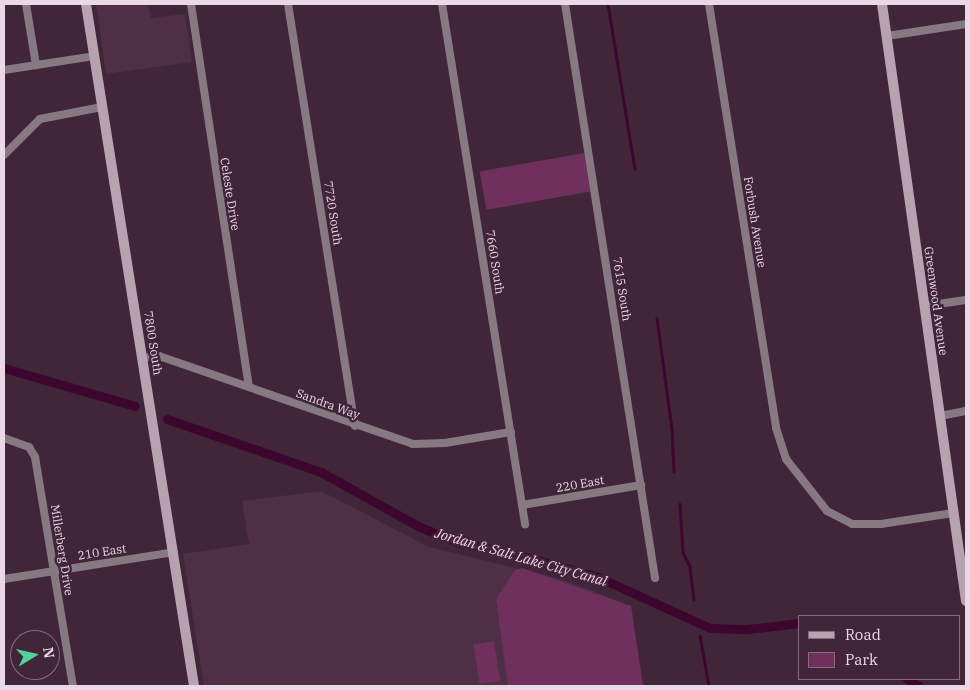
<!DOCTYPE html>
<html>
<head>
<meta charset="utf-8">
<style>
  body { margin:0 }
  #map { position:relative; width:970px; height:690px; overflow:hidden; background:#402638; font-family:"IBM Plex Serif",serif }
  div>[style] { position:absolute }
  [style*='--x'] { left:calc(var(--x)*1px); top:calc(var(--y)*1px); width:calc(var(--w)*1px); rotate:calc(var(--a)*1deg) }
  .built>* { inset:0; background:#4f2f45 }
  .green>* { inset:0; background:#6f305d; transform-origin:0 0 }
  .stream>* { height:2.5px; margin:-1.25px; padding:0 1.25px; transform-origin:1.25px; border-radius:1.25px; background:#3c062f }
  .canal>* { height:9px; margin:-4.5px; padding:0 4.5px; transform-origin:4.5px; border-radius:4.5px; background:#3c062f }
  .street>* { height:8px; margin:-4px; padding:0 4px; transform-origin:4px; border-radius:4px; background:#877982 }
  .secondary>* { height:10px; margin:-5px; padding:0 5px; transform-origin:5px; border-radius:5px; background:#b9a2b0 }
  span { translate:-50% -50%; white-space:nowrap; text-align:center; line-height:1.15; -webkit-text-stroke:5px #402638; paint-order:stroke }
  .street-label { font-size:12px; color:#ead8e4 }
  .water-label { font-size:14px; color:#fdd2ee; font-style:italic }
  .frame { position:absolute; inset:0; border:5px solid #ead8e4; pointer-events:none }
  .legend { position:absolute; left:798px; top:615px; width:162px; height:65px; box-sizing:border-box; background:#402638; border:1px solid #846d7d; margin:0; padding:6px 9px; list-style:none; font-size:15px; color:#ead8e4 }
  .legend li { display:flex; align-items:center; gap:10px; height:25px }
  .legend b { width:25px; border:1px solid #846d7d }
  .north { position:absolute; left:10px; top:630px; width:50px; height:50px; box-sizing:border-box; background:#402638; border:1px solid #846d7d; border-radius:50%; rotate:81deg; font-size:14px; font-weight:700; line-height:20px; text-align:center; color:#ead8e4 }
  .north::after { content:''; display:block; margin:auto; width:18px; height:22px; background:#4ed399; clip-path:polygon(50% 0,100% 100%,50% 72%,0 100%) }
</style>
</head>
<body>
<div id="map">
  <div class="built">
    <div style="clip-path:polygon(96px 4px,148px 4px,151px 18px,185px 14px,192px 62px,106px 74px)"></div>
    <div style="clip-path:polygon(321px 491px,429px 547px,564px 580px,631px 606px,643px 686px,204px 686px,183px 554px,249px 544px,242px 501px)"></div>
  </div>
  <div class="green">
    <div style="left:584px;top:153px;width:39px;height:106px;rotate:80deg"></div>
    <div style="clip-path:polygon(522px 568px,631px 606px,643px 686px,508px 686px,496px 599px,515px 570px)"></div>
    <div style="left:494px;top:641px;width:40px;height:21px;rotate:81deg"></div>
  </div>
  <div class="stream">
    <div style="--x:608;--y:4;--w:167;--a:80.7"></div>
    <div style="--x:657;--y:318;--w:112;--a:82.3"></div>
    <div style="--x:672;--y:429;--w:43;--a:87.3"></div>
    <div style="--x:680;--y:504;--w:48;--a:86.4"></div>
    <div style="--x:683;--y:552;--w:17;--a:65"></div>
    <div style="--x:690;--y:567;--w:33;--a:83"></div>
    <div style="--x:700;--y:636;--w:51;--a:79.8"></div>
  </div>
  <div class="canal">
    <div style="--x:4;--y:368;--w:136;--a:16.2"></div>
    <div style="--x:167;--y:419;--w:163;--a:19"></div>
    <div style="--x:321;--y:472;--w:113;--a:29.1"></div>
    <div style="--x:420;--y:527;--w:40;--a:22"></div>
    <div style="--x:457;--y:542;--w:56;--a:11.3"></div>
    <div style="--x:512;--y:553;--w:89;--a:15.6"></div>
    <div style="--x:598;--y:577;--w:123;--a:24.5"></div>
    <div style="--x:710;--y:628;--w:38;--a:2"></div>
    <div style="--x:748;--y:629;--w:51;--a:-6.7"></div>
    <div style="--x:907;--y:679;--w:14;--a:30"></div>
  </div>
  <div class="street">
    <div style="--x:26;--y:4;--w:62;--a:80.7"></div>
    <div style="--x:191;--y:4;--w:387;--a:81.4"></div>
    <div style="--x:288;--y:4;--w:427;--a:81"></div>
    <div style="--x:442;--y:4;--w:527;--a:80.93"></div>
    <div style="--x:565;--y:4;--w:581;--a:81.09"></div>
    <div style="--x:709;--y:4;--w:429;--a:81"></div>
    <div style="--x:776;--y:428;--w:33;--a:72"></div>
    <div style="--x:786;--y:459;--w:66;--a:51.7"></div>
    <div style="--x:827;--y:511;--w:28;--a:27"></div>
    <div style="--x:852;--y:524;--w:29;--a:0"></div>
    <div style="--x:881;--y:524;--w:73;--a:-8.7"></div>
    <div style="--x:887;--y:36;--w:80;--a:-8.6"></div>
    <div style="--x:4;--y:70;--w:91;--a:-8.8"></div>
    <div style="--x:4;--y:155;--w:51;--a:-45"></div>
    <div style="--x:40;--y:119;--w:63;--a:-11"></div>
    <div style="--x:925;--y:306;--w:41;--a:-8.3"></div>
    <div style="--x:142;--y:358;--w:17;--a:-7"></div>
    <div style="--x:159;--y:356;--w:269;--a:19.1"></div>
    <div style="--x:413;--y:444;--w:32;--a:-2"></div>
    <div style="--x:445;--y:443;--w:67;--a:-9.5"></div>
    <div style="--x:940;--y:416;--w:26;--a:-11"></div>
    <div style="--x:4;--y:438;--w:27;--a:20"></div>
    <div style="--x:29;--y:447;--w:12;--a:59"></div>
    <div style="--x:35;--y:457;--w:232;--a:80.6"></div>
    <div style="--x:522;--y:505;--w:121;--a:-9.5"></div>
    <div style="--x:4;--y:579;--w:172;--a:-9"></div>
  </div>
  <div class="secondary">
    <div style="--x:86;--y:4;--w:690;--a:81"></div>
    <div style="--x:882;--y:4;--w:603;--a:81.99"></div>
  </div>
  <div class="street-label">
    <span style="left:230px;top:194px;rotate:81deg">Celeste Drive</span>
    <span style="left:333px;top:213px;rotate:81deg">7720 South</span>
    <span style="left:755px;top:222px;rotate:81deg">Forbush Avenue</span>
    <span style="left:495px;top:262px;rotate:81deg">7660 South</span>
    <span style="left:622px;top:289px;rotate:81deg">7615 South</span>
    <span style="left:936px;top:301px;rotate:82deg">Greenwood Avenue</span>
    <span style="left:153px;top:343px;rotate:81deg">7800 South</span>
    <span style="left:328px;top:404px;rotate:20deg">Sandra Way</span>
    <span style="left:580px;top:484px;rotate:-10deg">220 East</span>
    <span style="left:62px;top:550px;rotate:81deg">Millerberg Drive</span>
    <span style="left:102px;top:552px;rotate:-9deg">210 East</span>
  </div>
  <div class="water-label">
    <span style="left:521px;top:557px;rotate:16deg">Jordan &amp; Salt Lake City Canal</span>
  </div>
  <div class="frame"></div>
  <ul class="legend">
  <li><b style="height:6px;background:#b9a2b0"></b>Road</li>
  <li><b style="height:14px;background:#6f305d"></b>Park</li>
  </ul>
  <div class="north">N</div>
</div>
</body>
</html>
